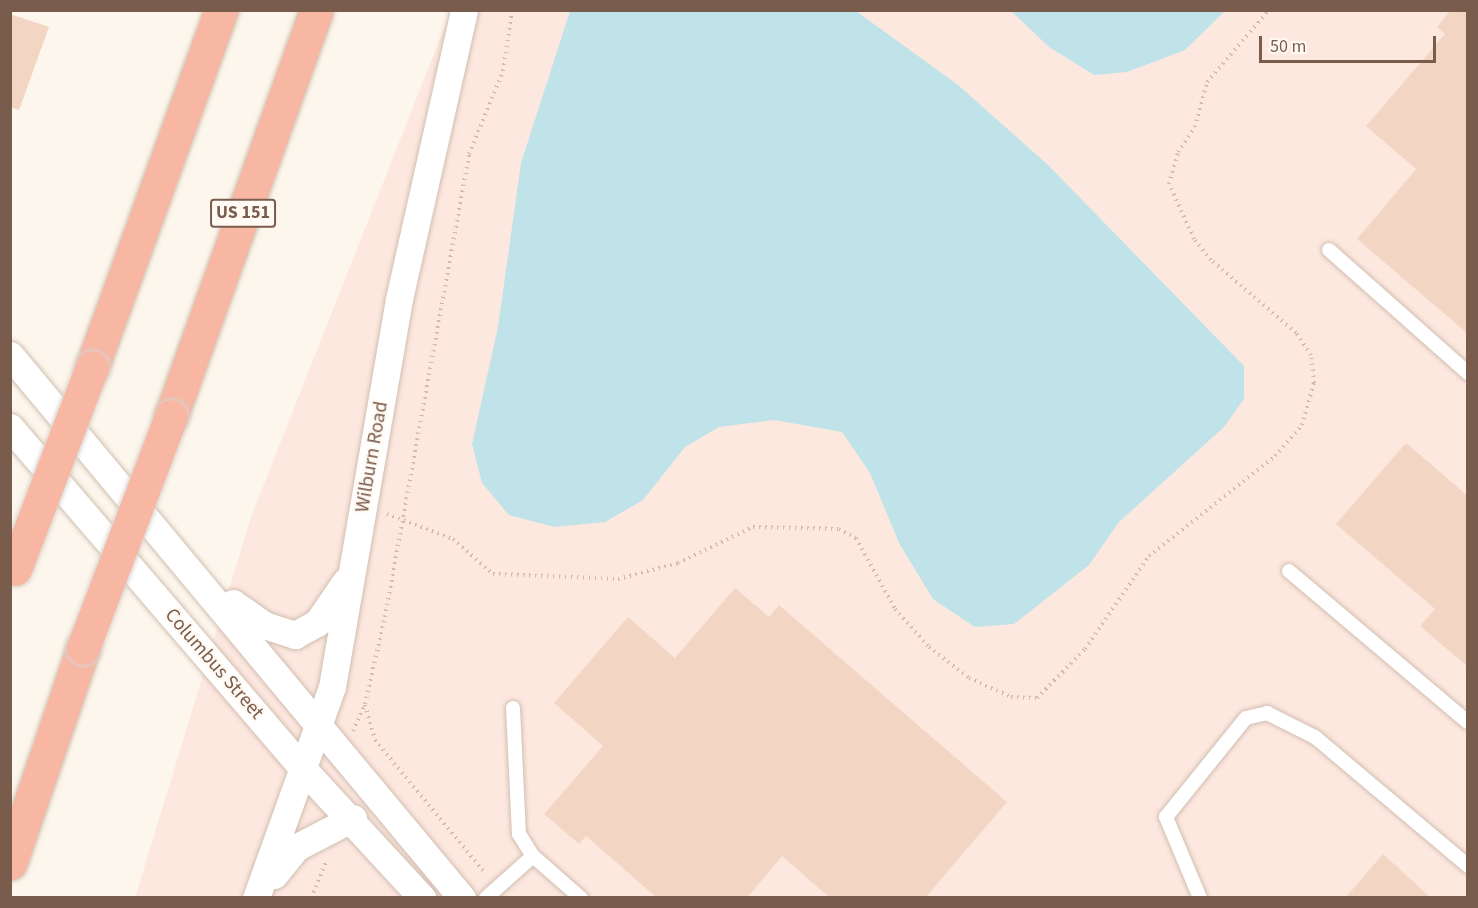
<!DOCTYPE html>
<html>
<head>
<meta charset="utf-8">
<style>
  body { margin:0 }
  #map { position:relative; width:1478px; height:908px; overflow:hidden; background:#fdf6ec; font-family:"Source Sans 3",sans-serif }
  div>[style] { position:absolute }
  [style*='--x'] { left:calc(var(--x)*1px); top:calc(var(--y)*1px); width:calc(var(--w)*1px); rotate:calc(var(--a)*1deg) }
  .commercial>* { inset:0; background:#fde8e0 }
  .water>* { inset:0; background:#bfe3e8 }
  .building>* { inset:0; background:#f3d5c3 }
  .path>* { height:4px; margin-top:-2px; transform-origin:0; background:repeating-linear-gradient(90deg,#d9b8a5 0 1.5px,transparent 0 6px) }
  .roads { filter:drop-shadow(0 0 2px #d1beb0) drop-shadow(0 0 2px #d1beb0) }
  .service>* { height:14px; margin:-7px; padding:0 7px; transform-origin:7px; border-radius:7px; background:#fff }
  .minor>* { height:27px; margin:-13.5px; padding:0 13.5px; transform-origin:13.5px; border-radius:13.5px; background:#fff }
  .motorway>* { height:33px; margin:-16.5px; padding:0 16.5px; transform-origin:16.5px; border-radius:16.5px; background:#f7b7a3 }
  .bridges { filter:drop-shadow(0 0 2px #dad1cd) drop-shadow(0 0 2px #dad1cd) }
  .motorway-bridge>* { height:33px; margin:-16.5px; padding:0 16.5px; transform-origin:16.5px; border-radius:16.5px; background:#f7b7a3 }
  span { translate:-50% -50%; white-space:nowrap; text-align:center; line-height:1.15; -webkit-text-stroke:5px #fffaf3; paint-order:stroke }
  .shield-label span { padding:2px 4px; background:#fffaf3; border:2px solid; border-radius:4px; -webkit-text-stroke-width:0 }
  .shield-label { font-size:18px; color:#7a5c4d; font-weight:700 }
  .street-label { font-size:20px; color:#7a5c4d }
  .frame { position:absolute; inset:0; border:12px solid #7a5c4d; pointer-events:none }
  .scale { position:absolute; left:1259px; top:36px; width:177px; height:27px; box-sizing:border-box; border:3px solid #7a5c4d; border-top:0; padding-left:8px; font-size:18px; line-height:21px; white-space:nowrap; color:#7a5c4d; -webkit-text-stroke:4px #fffaf3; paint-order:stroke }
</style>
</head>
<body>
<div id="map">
  <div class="commercial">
    <div style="clip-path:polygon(451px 11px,1467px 11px,1467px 897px,135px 898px,251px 517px)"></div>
  </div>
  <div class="water">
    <div style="clip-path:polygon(570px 11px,856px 11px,958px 85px,1048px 165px,1244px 366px,1244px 399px,1224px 427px,1119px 522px,1089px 565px,1014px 624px,975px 627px,933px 599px,899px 543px,870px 473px,842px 432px,774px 420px,719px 427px,685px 447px,643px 500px,605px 522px,554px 527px,509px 515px,482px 483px,472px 444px,498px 327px,521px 163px)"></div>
    <div style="clip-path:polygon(1011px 11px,1225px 11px,1185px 50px,1127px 72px,1094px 75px,1049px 47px)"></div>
  </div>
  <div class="building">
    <div style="clip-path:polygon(1451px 10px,1468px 10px,1468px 334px,1357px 239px,1416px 169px,1366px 126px,1445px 34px,1437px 27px)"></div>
    <div style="clip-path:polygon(10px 14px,49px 27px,19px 110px,10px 107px)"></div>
    <div style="clip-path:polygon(1406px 443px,1468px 496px,1468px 667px,1420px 626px,1435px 609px,1336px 524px)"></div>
    <div style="clip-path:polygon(735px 588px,769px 617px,779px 605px,1007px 802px,925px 898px,830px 898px,782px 856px,747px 898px,657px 898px,586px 836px,579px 844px,544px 814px,603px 746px,554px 703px,628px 617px,675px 658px)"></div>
    <div style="clip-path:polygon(1383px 854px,1431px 898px,1345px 898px)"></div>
  </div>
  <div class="path">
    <div style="--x:387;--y:514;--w:71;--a:20.7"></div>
    <div style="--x:453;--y:539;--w:53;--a:41.2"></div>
    <div style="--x:493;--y:574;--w:125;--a:2.3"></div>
    <div style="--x:618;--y:579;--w:62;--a:-14.9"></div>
    <div style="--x:678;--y:563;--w:83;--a:-25.6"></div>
    <div style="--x:753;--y:527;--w:86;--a:1.3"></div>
    <div style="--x:839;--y:529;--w:19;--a:28"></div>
    <div style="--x:856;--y:538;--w:81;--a:61.2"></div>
    <div style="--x:895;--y:609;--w:51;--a:48.2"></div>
    <div style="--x:929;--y:647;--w:51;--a:37.8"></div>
    <div style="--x:969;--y:678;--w:46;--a:24.3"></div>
    <div style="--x:1011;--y:697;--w:26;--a:2"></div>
    <div style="--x:1037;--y:698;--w:69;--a:-45.6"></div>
    <div style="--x:1085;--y:649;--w:113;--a:-55.5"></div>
    <div style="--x:1149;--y:556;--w:161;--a:-38.4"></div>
    <div style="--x:1275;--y:456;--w:41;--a:-48.9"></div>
    <div style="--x:1302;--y:425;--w:44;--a:-74.1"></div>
    <div style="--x:1314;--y:383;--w:28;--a:-96"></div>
    <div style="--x:1311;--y:355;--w:27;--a:-124"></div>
    <div style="--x:1296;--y:333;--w:112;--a:-139.3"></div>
    <div style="--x:1211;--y:260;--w:27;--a:-129"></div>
    <div style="--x:1194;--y:239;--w:60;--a:-114.4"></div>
    <div style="--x:1169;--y:184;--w:33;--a:-74"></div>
    <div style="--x:1178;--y:152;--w:30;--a:-56"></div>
    <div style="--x:1195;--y:127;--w:47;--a:-75.1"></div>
    <div style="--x:1207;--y:82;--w:95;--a:-49.3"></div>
    <div style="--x:365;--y:705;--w:36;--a:74"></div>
    <div style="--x:375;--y:740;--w:174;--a:50.4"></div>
    <div style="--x:353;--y:731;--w:30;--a:-66"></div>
    <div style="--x:365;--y:704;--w:89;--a:-77.1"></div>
    <div style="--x:385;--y:617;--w:471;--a:-79.7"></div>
    <div style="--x:469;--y:154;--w:90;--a:-67.7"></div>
    <div style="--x:503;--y:71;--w:62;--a:-81.6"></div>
    <div style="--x:311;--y:898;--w:41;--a:-67.2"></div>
  </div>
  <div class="roads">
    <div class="service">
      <div style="--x:1329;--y:250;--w:186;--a:41.5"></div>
      <div style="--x:1289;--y:571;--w:234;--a:40.2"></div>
      <div style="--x:513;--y:708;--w:126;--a:87.3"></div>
      <div style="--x:519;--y:834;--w:26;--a:58"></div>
      <div style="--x:533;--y:856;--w:64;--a:41.2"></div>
      <div style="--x:486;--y:898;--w:63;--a:-41.8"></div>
      <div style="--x:1200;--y:898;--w:88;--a:-112.8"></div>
      <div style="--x:1166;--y:817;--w:127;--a:-51.1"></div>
      <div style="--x:1246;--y:718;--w:22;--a:-13"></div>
      <div style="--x:1267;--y:713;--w:54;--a:26.6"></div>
      <div style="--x:1315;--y:737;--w:200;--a:40.1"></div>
    </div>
    <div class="minor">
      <div style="--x:10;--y:355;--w:707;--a:50.23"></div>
      <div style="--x:10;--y:427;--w:453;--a:49.4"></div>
      <div style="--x:305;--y:771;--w:173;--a:47.3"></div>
      <div style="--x:233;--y:603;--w:38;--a:35"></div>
      <div style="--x:264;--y:625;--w:33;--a:18"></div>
      <div style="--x:295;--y:635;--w:25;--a:-29"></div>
      <div style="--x:317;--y:623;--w:51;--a:-55.4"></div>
      <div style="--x:274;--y:875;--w:36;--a:-51"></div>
      <div style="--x:297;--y:847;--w:63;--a:-27.4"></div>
      <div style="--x:256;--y:898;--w:224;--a:-70.2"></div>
      <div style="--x:332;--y:687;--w:394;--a:-80.2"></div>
      <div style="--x:399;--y:299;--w:296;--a:-77.3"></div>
    </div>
    <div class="motorway">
      <div style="--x:92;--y:367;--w:380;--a:-70.1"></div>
      <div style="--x:171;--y:416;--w:431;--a:-70.3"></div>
      <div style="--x:10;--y:863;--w:227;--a:-71.2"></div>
    </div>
  </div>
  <div class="bridges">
    <div class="motorway-bridge">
      <div style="--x:15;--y:569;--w:216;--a:-69.1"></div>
      <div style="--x:83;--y:648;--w:248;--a:-69.2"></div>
    </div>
  </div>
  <div class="shield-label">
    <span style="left:243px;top:213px">US 151</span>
  </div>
  <div class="street-label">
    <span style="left:372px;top:457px;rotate:-80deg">Wilburn Road</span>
    <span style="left:214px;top:664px;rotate:49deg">Columbus Street</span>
  </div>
  <div class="frame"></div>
  <div class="scale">50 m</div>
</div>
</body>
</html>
